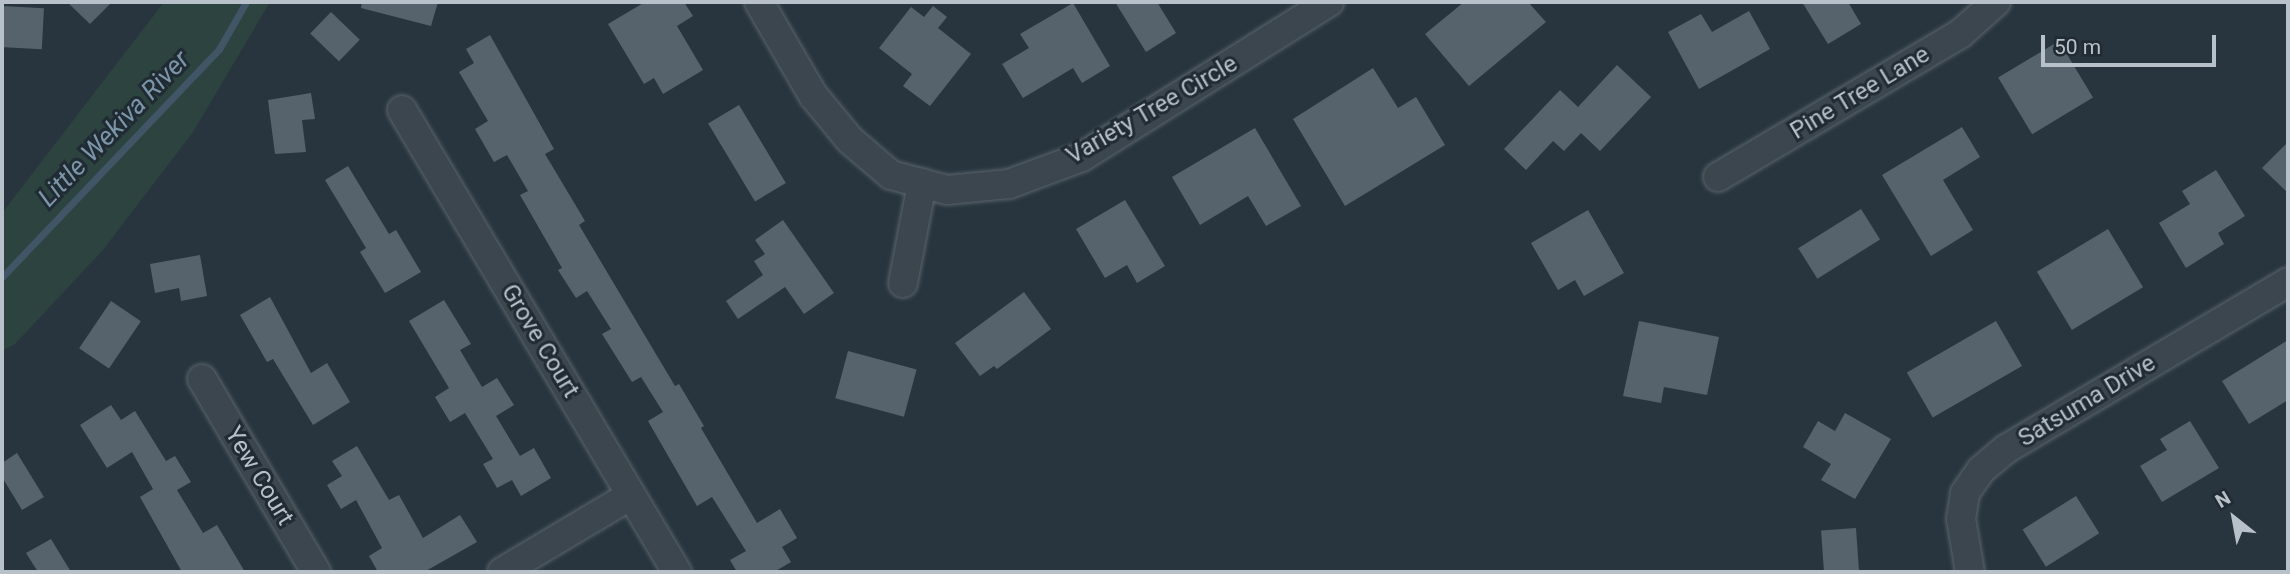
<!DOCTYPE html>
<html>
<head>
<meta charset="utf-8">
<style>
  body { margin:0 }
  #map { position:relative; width:2290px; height:574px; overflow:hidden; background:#28353e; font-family:Roboto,sans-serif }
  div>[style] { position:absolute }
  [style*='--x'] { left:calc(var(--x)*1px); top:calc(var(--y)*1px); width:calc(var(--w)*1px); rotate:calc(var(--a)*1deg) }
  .green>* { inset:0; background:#2d4340 }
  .stream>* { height:7px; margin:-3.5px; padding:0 3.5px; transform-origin:3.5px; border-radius:3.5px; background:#405565 }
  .building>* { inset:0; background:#56636d; transform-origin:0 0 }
  .roads { filter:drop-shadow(0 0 2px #5a646c) drop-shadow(0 0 2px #5a646c) }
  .minor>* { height:28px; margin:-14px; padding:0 14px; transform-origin:14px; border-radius:14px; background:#3c464e }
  span { translate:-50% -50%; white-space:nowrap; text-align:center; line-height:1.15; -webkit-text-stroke:6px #212b33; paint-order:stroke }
  .street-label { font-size:24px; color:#b8c1c9 }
  .water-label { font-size:26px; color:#7c96a9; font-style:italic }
  .frame { position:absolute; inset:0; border:4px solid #b8c1c9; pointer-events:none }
  .north { position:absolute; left:2199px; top:483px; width:70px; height:70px; -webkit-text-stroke:5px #212b33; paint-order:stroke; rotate:329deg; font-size:19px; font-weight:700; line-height:28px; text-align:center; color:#b8c1c9 }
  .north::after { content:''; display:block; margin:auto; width:24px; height:32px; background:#b8c1c9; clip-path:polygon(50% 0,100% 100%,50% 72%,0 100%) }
  .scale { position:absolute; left:2041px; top:35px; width:175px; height:32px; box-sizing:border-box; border:4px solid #b8c1c9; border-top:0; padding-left:9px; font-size:21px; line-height:24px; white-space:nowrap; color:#b8c1c9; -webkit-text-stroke:5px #212b33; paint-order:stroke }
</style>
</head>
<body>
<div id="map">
  <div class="green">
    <div style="clip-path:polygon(164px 2px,270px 2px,193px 132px,103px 250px,15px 344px,2px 351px,2px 213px)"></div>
  </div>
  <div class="stream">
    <div style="--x:2;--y:277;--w:315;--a:-46.4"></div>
    <div style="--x:219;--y:49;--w:54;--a:-60.1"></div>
  </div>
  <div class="building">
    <div style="clip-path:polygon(67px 2px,112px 2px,90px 24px)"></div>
    <div style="clip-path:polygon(362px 2px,438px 2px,431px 26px,361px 8px)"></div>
    <div style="clip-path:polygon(645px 2px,684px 2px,693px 16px,677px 26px,703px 70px,663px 94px,654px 78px,644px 84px,608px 24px)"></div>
    <div style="clip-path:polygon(1115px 2px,1157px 2px,1176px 33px,1146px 52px)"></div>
    <div style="clip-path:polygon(1464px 2px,1528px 2px,1546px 22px,1469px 86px,1425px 34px)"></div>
    <div style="clip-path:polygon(1802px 2px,1848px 2px,1861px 24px,1828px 44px)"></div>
    <div style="clip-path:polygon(1073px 3px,1110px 66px,1082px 83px,1073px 68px,1023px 98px,1002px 64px,1029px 48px,1020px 34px)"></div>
    <div style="left:2px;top:6px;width:42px;height:41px;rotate:3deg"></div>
    <div style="clip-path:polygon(933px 6px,947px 17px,938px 28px,971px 54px,930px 106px,903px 86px,912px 74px,879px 48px,911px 7px,924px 17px)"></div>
    <div style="clip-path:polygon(1749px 11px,1770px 49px,1699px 89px,1668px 32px,1701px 14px,1712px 32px)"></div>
    <div style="left:331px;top:12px;width:40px;height:30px;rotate:44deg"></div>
    <div style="clip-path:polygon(490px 35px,554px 149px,545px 154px,585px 221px,579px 225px,675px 386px,679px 384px,704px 426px,701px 428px,757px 523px,780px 509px,797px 538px,782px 547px,791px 562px,774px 572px,737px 572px,730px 560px,746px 551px,712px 497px,697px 506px,648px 421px,663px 412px,641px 377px,632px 382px,602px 334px,611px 329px,587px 291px,576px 298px,558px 270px,562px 268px,520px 195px,528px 191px,507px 155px,494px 162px,475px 129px,488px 121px,459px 72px,474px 63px,466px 49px)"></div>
    <div style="left:2059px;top:41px;width:66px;height:71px;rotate:59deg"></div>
    <div style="clip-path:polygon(1617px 65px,1651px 97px,1600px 151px,1581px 133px,1564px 151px,1553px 141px,1526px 170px,1504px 149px,1560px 90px,1578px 107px)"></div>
    <div style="clip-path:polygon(1373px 68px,1398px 108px,1416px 97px,1445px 145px,1345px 206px,1293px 119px)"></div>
    <div style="clip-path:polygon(311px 93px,315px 119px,302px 120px,306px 152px,275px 154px,268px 100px)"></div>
    <div style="left:739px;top:105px;width:91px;height:36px;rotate:59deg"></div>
    <div style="clip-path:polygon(1962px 127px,1980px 157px,1943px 180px,1973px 230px,1931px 256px,1882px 175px)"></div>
    <div style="clip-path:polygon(1255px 128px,1301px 206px,1266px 226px,1248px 196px,1200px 225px,1172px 177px)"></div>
    <div style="clip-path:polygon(2288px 142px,2288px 193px,2262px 168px)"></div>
    <div style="clip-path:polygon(348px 166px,389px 234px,396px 230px,421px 272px,385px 293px,360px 252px,366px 248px,325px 180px)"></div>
    <div style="clip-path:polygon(2216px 170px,2245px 216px,2218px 233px,2224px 244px,2186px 268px,2159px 223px,2190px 204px,2182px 191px)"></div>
    <div style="clip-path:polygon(1125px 200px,1165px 266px,1137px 283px,1127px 265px,1105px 278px,1076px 229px)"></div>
    <div style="left:1861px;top:209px;width:36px;height:74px;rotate:58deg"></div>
    <div style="clip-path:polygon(1588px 210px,1624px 273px,1584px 296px,1575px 280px,1558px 290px,1531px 243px)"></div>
    <div style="clip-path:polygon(783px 220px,834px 293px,804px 314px,785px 287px,738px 319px,726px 301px,763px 275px,754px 261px,765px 254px,755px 240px)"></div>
    <div style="left:2108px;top:229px;width:68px;height:83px;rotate:59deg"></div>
    <div style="clip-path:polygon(200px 255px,207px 296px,181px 301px,179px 288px,155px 293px,150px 264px)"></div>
    <div style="clip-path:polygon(1024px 292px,1051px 329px,997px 369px,994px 366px,980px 376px,955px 343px)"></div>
    <div style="clip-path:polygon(270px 297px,311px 373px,327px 363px,350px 402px,313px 425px,273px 359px,267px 362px,240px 315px)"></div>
    <div style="clip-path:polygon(444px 300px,471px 344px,460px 350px,482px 387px,497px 378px,514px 405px,496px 416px,520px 456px,534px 448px,551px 478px,521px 496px,512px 480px,497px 488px,483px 464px,493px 459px,465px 413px,450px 422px,435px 397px,449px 388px,409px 321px)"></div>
    <div style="left:111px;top:301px;width:36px;height:57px;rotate:34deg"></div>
    <div style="clip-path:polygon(1639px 321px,1719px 337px,1707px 395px,1664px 387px,1661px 403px,1623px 396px)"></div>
    <div style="left:1996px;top:321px;width:52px;height:103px;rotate:60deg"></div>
    <div style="clip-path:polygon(2288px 340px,2288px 400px,2249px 424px,2222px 381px)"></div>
    <div style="left:848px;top:351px;width:71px;height:49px;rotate:15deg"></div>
    <div style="clip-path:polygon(111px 405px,121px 420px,135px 411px,166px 461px,175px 456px,191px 482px,177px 490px,203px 533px,217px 525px,245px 572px,182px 572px,140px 497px,153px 489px,132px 452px,107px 468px,80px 425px)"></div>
    <div style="clip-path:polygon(1845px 413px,1891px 439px,1855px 499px,1821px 480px,1831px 464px,1803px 447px,1818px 421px,1835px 431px)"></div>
    <div style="clip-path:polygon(2190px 421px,2219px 468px,2162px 502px,2140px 466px,2167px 450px,2160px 439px)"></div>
    <div style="clip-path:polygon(357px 446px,389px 500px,399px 495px,423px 538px,460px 515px,477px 542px,424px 572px,378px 572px,369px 556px,382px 548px,356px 500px,341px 509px,327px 485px,342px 476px,332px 461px)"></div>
    <div style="clip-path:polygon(17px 453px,44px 497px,22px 510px,2px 477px,2px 463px)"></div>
    <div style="left:2076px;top:496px;width:44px;height:63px;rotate:58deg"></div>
    <div style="left:1856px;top:528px;width:44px;height:35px;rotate:86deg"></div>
    <div style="clip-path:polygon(51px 539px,71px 572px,38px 572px,26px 553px)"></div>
  </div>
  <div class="roads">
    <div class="minor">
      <div style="--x:759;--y:2;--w:108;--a:59.9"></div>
      <div style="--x:813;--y:95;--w:58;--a:50.6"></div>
      <div style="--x:850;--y:140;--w:54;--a:40.5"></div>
      <div style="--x:891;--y:175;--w:58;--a:15"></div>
      <div style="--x:947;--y:190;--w:62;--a:-5.5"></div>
      <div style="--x:1009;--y:184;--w:78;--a:-20.3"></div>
      <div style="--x:1082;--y:157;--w:292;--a:-32.1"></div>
      <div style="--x:402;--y:110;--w:538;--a:59.24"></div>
      <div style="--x:1718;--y:177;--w:281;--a:-30.6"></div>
      <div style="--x:1960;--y:34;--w:48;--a:-41.6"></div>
      <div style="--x:903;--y:283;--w:102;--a:-79.2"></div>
      <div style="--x:202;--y:379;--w:224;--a:59.4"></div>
      <div style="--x:502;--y:572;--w:150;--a:-30.8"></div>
      <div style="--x:1970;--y:572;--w:54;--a:-99.6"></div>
      <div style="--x:1961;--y:519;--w:26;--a:-81"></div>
      <div style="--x:1965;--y:493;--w:28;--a:-55"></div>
      <div style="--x:1981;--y:470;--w:33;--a:-40"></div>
      <div style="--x:2006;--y:449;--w:328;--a:-30.6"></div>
    </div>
  </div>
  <div class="street-label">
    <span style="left:1860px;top:93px;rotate:-31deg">Pine Tree Lane</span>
    <span style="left:1152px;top:110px;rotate:-30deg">Variety Tree Circle</span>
    <span style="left:540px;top:341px;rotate:59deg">Grove Court</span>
    <span style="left:2087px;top:401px;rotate:-31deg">Satsuma Drive</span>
    <span style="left:259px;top:476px;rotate:59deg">Yew Court</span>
  </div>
  <div class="water-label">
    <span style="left:114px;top:129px;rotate:-46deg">Little Wekiva River</span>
  </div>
  <div class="frame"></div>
  <div class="north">N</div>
  <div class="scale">50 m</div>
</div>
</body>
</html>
